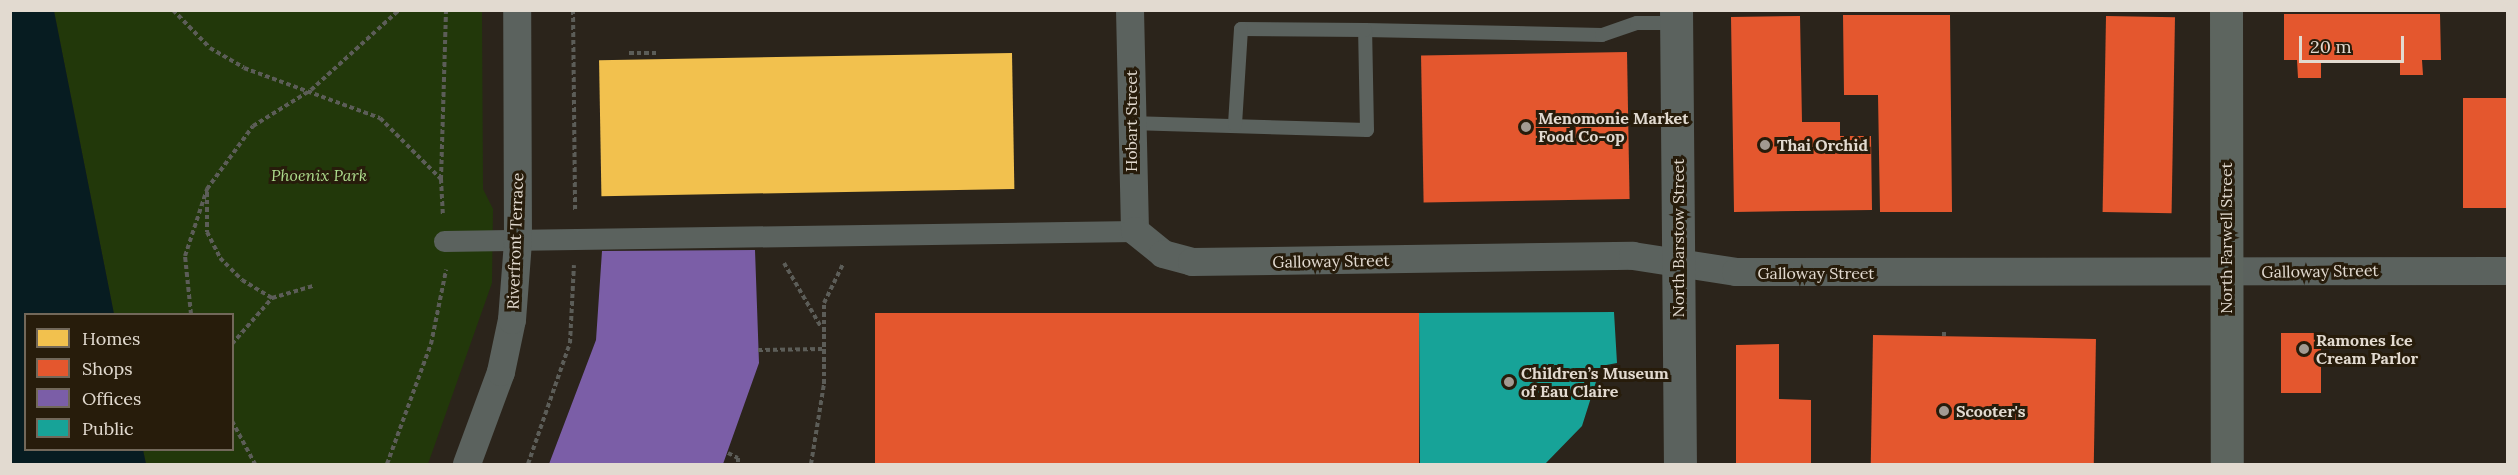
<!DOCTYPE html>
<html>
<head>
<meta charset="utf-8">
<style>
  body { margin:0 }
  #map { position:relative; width:2518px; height:475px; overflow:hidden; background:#2b241b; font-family:Lora,serif }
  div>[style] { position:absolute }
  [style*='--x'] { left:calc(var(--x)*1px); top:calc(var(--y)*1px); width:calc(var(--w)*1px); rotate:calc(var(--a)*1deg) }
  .green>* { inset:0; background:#22380a }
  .water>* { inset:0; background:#071c21 }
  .homes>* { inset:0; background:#f2c14e; transform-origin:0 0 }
  .shops>* { inset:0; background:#e4572e; transform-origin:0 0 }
  .offices>* { inset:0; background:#7b5ea7 }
  .public>* { inset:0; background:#17a398 }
  .path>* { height:4px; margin-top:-2px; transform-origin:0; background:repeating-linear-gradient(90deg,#5c5d58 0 4.5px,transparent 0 7.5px) }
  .service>* { height:14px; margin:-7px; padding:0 7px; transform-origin:7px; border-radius:7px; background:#5b625e }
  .pedestrian>* { height:21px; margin:-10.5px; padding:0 10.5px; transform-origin:10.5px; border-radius:10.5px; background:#5b625e }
  .minor>* { height:28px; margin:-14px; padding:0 14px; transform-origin:14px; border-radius:14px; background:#5b625e }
  .tertiary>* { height:33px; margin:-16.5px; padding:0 16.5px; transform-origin:16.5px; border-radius:16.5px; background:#5b625e }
  .secondary>* { height:33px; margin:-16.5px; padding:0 16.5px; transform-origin:16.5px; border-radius:16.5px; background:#5d655f }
  .dots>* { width:16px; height:16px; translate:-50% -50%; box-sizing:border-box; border:3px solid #271c0b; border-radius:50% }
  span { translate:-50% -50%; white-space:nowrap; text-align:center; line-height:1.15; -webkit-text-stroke:6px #271c0b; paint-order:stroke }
  .poi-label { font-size:16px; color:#e2dad0; font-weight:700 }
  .left { translate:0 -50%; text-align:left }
  .street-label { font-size:16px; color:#e2dad0 }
  .park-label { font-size:16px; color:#addb8c; font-style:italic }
  .frame { position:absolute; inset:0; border:12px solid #e2dad0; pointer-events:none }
  .legend { position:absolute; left:24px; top:313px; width:210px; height:138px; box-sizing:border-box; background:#271c0b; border:2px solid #72685a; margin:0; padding:8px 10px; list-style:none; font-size:18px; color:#e2dad0 }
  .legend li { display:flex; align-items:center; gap:12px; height:30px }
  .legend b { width:30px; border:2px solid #72685a }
  .scale { position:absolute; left:2299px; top:36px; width:105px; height:27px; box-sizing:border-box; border:3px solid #e2dad0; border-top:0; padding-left:8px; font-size:18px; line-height:21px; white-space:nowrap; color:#e2dad0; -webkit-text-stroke:4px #271c0b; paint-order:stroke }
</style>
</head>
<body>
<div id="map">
  <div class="green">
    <div style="clip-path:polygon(54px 11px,482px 11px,483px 189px,493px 209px,492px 283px,428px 464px,146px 464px,143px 450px,232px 450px,232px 314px,114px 314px)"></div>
  </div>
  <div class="water">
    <div style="clip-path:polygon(10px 11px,54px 11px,114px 314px,26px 314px,26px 450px,143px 450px,146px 464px,11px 464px)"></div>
  </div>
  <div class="homes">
    <div style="left:1012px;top:53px;width:136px;height:413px;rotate:89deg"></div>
  </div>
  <div class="shops">
    <div style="clip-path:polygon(2284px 14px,2440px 14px,2441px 60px,2422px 60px,2423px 75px,2400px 75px,2400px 60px,2321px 60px,2321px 78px,2298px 78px,2297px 60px,2284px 60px)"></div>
    <div style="clip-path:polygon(1843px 15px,1950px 15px,1952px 212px,1880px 212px,1878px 95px,1844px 95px)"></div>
    <div style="clip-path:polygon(1800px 16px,1802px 122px,1840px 122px,1840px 136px,1871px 136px,1872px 210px,1734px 212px,1731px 17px)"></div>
    <div style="left:2106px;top:16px;width:69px;height:196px;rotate:1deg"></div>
    <div style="left:1627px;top:52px;width:147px;height:206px;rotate:89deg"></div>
    <div style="left:2463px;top:98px;width:45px;height:110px"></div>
    <div style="left:1419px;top:313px;width:151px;height:544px;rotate:90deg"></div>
    <div style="left:2281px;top:333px;width:40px;height:60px"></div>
    <div style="left:1873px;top:335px;width:223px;height:129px;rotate:1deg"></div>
    <div style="clip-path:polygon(1779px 344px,1779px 399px,1811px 400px,1811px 464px,1736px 464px,1736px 345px)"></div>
  </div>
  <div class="offices">
    <div style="clip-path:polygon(755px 250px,759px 363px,723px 464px,549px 464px,596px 340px,602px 251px)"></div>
  </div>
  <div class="public">
    <div style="clip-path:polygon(1614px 312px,1617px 363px,1601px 366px,1582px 426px,1545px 464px,1420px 464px,1419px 313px)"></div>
  </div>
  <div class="path">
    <div style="--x:173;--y:10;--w:53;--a:45.8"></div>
    <div style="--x:210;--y:48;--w:39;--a:30"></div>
    <div style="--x:244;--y:68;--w:145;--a:20.2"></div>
    <div style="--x:380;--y:118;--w:86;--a:45"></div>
    <div style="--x:441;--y:179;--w:36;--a:87"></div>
    <div style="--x:573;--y:10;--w:200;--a:89.4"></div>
    <div style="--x:629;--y:53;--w:27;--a:0"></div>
    <div style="--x:441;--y:179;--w:169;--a:-88.3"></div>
    <div style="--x:207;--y:192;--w:40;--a:90"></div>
    <div style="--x:207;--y:232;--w:29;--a:63"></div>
    <div style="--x:220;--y:258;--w:31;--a:45"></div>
    <div style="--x:242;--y:280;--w:35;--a:31"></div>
    <div style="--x:784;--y:263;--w:74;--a:60"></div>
    <div style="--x:191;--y:314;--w:58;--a:-95.9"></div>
    <div style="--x:185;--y:256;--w:71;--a:-71.8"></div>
    <div style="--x:207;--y:189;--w:78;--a:-53.9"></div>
    <div style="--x:253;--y:126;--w:68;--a:-31.8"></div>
    <div style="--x:311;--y:90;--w:119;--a:-42.3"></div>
    <div style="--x:1944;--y:332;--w:4;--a:90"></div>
    <div style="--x:232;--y:344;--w:61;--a:-49"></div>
    <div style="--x:272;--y:298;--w:43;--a:-16.3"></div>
    <div style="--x:758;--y:350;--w:64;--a:-0.9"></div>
    <div style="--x:232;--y:421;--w:49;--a:61.9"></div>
    <div style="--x:728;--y:453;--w:11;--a:27"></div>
    <div style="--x:738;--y:458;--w:6;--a:90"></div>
    <div style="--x:387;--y:464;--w:128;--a:-69.9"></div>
    <div style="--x:431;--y:344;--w:76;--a:-78.5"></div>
    <div style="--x:528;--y:464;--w:128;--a:-70.9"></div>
    <div style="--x:570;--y:343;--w:78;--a:-87.1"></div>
    <div style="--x:811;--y:464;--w:81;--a:-80.8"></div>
    <div style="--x:824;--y:384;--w:81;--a:-90"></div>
    <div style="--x:824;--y:303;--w:43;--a:-64"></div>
  </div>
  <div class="service">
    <div style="--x:1365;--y:30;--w:237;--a:1.2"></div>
    <div style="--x:1602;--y:35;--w:37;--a:-19"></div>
    <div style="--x:1637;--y:23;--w:39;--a:0"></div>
    <div style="--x:1130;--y:123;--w:237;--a:1.7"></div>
    <div style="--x:1367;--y:130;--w:100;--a:-91.1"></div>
    <div style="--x:1365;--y:30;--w:124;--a:-179.5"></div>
    <div style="--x:1241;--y:29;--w:96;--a:93.6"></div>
  </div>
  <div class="pedestrian">
    <div style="--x:444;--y:241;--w:691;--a:-0.83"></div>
  </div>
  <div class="minor">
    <div style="--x:1130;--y:10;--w:221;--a:88.7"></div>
    <div style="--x:1135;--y:231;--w:36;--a:39"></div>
    <div style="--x:1163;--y:254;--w:30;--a:15"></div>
    <div style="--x:1192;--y:262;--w:441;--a:-0.8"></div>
    <div style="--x:1633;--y:256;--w:104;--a:8.8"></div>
    <div style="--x:1736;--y:272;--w:772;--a:-0.07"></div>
    <div style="--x:467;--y:464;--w:98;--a:-69.7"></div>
    <div style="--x:501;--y:372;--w:53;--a:-78.1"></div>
    <div style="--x:512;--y:320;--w:78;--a:-85.6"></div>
    <div style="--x:518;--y:242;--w:232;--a:-90.2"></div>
  </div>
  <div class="tertiary">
    <div style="--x:1676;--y:10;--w:454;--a:89.5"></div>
  </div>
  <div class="secondary">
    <div style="--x:2226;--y:10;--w:454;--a:89.9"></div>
  </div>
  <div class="dots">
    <div style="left:1526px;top:127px;background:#a29a91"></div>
    <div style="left:1765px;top:145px;background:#a29a91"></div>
    <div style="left:2304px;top:349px;background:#a29a91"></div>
    <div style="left:1509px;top:382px;background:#a29a91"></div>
    <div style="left:1944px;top:411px;background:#a29a91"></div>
  </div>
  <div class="poi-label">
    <span class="left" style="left:1538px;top:127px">Menomonie Market<br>Food Co-op</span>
    <span class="left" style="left:1777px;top:145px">Thai Orchid</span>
    <span class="left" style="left:2316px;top:349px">Ramones Ice<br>Cream Parlor</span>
    <span class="left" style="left:1521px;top:382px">Children’s Museum<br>of Eau Claire</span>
    <span class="left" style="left:1956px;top:411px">Scooter's</span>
  </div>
  <div class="street-label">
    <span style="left:1131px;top:121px;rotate:-90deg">Hobart Street</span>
    <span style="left:1678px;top:238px;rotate:-90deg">North Barstow Street</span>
    <span style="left:2226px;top:238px;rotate:-90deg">North Farwell Street</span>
    <span style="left:515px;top:241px;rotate:-88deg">Riverfront Terrace</span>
    <span style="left:1331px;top:261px;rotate:-1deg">Galloway Street</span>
    <span style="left:2320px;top:271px;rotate:-1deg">Galloway Street</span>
    <span style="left:1816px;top:273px">Galloway Street</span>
  </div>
  <div class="park-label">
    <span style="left:319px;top:175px">Phoenix Park</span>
  </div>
  <div class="frame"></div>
  <ul class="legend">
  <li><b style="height:16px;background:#f2c14e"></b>Homes</li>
  <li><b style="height:16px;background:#e4572e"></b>Shops</li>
  <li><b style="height:16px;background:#7b5ea7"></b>Offices</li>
  <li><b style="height:16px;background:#17a398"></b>Public</li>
  </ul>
  <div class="scale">20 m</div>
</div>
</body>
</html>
